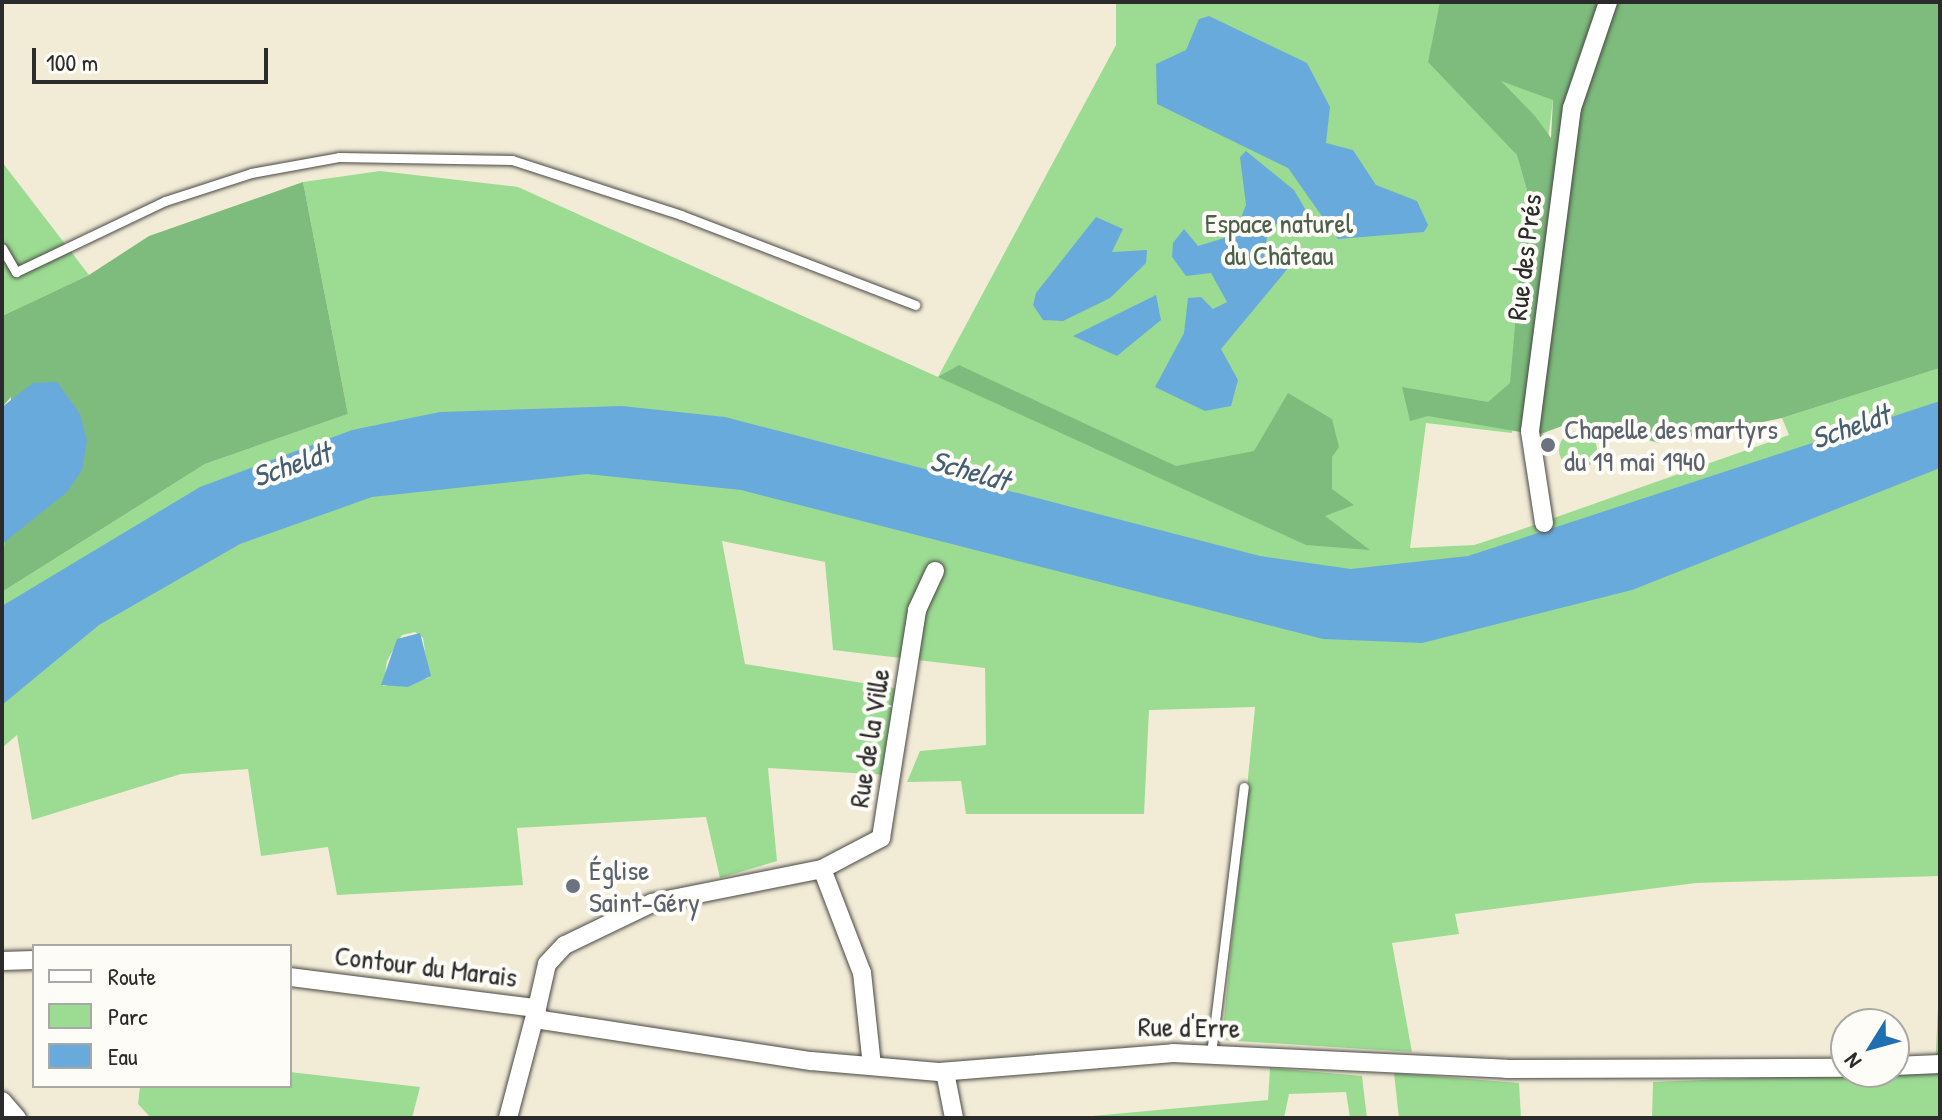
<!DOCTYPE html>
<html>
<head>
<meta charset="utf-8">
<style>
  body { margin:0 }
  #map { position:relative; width:1942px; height:1120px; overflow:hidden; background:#f2ecd7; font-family:"Patrick Hand",sans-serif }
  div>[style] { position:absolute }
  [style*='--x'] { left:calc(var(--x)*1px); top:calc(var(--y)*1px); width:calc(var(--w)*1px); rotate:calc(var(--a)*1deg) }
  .green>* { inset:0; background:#9cdc92 }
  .round { border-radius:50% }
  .forest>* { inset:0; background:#7dbc7c }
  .water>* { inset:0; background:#69aadc }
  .roads { filter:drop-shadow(0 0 2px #494845) drop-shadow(0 0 2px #494845) }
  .service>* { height:9px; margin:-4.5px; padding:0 4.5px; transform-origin:4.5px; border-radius:4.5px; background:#fff }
  .minor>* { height:18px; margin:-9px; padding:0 9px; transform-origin:9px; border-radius:9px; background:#fff }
  .dots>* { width:22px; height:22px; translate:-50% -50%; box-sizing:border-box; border:4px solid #fdfcf7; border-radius:50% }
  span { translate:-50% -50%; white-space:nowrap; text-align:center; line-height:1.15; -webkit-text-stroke:8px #fdfcf7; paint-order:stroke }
  .park-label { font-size:28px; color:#4d604a }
  .street-label { font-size:28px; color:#2b2b2b }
  .worship-label { font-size:28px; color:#5b616d }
  .left { translate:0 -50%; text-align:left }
  .water-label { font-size:30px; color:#445e72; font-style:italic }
  .frame { position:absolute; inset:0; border:4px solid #2b2b2b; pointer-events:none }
  .legend { position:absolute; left:32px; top:944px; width:260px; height:144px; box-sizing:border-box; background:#fdfcf7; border:2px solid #a9a8a5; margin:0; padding:10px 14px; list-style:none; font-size:24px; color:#2b2b2b }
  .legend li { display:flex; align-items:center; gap:16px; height:40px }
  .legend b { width:40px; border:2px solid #a9a8a5 }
  .north { position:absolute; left:1830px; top:1008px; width:80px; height:80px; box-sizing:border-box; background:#fdfcf7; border:2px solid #a9a8a5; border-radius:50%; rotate:233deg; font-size:22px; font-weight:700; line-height:32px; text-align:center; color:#2b2b2b }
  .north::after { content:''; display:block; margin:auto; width:28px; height:36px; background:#1f6fb2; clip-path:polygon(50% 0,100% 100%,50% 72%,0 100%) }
  .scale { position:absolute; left:32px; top:48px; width:236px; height:36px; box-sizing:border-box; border:4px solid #2b2b2b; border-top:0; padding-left:10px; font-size:24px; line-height:28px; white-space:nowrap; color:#2b2b2b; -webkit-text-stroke:6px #fdfcf7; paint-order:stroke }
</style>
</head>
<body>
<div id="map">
  <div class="green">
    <div style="clip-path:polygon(evenodd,1116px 2px,1470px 2px,1553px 100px,1512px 433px,1426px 423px,1410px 548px,1474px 545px,1514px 532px,1789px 435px,1782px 418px,1940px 368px,1940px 876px,1696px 883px,1455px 914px,1459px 934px,1392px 943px,1412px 1052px,1222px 1040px,1255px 707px,1149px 710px,1144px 814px,966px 814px,961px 781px,907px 782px,920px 751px,986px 745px,985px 668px,833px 650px,825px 562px,722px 541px,745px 664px,900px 689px,888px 775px,768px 768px,777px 861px,720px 878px,706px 817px,517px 828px,523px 885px,337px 895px,328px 847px,261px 856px,248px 769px,181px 774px,32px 820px,17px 735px,2px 748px,2px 592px,205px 464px,348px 414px,303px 182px,380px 171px,518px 187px,938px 377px,1116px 45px,1116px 2px,415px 632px,423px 638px,429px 678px,383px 686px,387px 661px,402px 635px,415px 632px)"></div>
    <div style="clip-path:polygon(2px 162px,89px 275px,2px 316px)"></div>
    <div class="round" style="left:1559px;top:431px;width:38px;height:38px"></div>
    <div style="clip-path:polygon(1940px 963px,1940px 1118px,1652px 1118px,1653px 1082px,1935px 1071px)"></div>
    <div style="clip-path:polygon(1270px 1068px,1362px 1076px,1367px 1118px,1350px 1118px,1346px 1092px,1289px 1094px,1284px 1118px,1070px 1118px,1268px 1100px)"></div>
    <div style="clip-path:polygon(290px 1072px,420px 1087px,412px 1118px,151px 1118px,138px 1104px,140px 1086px,290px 1086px)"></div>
    <div style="clip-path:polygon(1394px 1073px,1519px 1083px,1521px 1118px,1399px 1118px)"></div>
  </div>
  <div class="forest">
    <div style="clip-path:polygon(evenodd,1440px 2px,1940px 2px,1940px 368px,1782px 418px,1659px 443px,1578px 420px,1538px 435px,1428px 416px,1410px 421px,1402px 387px,1488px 402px,1510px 383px,1527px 190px,1517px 155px,1428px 62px,1440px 2px,1501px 81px,1553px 100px,1551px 138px,1535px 116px,1501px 81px)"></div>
    <div style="clip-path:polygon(303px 182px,348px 414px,205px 464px,2px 592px,11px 397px,2px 407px,2px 316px,89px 275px,149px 236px)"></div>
    <div style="clip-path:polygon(959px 365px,1176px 466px,1254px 451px,1288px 393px,1332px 419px,1339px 447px,1332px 457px,1332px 489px,1354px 505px,1325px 516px,1370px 550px,1306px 545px,938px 377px)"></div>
  </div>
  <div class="water">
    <div style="clip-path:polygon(1209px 16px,1307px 63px,1330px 107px,1326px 143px,1353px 150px,1376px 185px,1417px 201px,1428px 225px,1424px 232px,1338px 239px,1288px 168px,1157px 104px,1156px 64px,1186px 50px,1199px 19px)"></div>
    <div style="clip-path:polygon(1246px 151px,1294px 190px,1318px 231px,1269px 223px,1263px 263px,1273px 265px,1284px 247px,1296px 252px,1294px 261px,1221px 349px,1238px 380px,1231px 406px,1205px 411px,1155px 387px,1184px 333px,1188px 298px,1201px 297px,1213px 309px,1227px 302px,1211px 273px,1186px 276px,1172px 257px,1173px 243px,1184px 229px,1198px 246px,1234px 235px,1246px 205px,1240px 157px)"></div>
    <div style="clip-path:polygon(1096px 217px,1123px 229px,1112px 252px,1147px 250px,1146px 263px,1110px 298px,1063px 321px,1043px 320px,1033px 305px,1036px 293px)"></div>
    <div style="clip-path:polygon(1156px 295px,1161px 320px,1117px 356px,1073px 336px)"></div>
    <div style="clip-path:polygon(57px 382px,80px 414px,87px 441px,82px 470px,67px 492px,2px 544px,2px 407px,33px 383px)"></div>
    <div style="clip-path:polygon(1940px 401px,1940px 468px,1632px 590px,1422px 643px,1323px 639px,741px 490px,587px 474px,372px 497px,240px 544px,99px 625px,2px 705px,2px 606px,200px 487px,352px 430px,440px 412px,622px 406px,725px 417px,1260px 556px,1351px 569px,1468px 556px)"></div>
    <div style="clip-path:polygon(420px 633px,431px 676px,408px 687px,381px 685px,397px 639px)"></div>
  </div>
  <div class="roads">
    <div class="service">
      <div style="--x:2;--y:248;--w:28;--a:60"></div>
      <div style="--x:16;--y:272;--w:165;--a:-25.5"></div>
      <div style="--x:165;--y:201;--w:90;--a:-18"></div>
      <div style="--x:251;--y:173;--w:89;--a:-10.3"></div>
      <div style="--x:339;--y:157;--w:173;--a:1"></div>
      <div style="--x:512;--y:160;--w:178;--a:18"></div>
      <div style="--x:681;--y:215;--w:251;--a:21"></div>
      <div style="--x:1211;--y:1054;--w:269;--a:-83"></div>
    </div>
    <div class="minor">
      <div style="--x:1544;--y:523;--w:93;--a:-98.7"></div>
      <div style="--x:1530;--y:431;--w:326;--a:-82.6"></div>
      <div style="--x:1572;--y:108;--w:112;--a:-71.2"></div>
      <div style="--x:2;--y:961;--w:32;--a:-2"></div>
      <div style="--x:290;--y:977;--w:249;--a:7.2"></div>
      <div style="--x:537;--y:1008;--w:114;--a:104.8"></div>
      <div style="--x:537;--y:1008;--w:45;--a:-77.2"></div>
      <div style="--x:547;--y:964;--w:26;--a:-47"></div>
      <div style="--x:565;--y:945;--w:97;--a:-25.8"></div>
      <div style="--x:652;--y:903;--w:173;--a:-11.3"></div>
      <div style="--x:535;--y:1019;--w:279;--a:8.7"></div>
      <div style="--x:811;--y:1061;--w:128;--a:4.9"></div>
      <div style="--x:939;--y:1072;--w:235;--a:-4.6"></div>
      <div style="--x:1173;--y:1053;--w:334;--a:2.7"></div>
      <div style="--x:1507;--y:1069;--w:339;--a:-0.2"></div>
      <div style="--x:872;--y:1066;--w:94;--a:-96.1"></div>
      <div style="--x:862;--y:973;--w:111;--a:-111"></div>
      <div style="--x:822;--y:869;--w:67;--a:-27.7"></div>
      <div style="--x:881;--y:838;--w:231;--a:-81"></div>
      <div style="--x:917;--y:610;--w:43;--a:-65.2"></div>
      <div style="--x:1894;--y:1066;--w:46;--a:-2.5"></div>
      <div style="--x:945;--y:1072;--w:47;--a:78.9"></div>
      <div style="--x:2;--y:1101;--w:23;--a:49"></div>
    </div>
  </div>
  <div class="dots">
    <div style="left:1548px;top:445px;background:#6b7280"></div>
    <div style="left:573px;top:886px;background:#6b7280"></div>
  </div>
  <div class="park-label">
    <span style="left:1279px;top:239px">Espace naturel<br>du Château</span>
  </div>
  <div class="street-label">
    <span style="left:1524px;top:257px;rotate:-83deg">Rue des Prés</span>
    <span style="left:869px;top:738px;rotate:-81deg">Rue de la Ville</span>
    <span style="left:426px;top:966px;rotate:7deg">Contour du Marais</span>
    <span style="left:1189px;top:1027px;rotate:1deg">Rue d'Erre</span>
  </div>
  <div class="worship-label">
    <span class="left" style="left:1564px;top:445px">Chapelle des martyrs<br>du 19 mai 1940</span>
    <span class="left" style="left:589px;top:886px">Église<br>Saint-Géry</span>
  </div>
  <div class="water-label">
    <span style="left:1850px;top:426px;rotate:-19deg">Scheldt</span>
    <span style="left:291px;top:464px;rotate:-19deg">Scheldt</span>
    <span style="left:970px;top:470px;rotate:16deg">Scheldt</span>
  </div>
  <div class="frame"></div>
  <ul class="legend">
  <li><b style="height:10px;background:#fff"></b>Route</li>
  <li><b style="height:22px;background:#9cdc92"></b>Parc</li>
  <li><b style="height:22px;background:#69aadc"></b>Eau</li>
  </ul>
  <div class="north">N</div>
  <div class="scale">100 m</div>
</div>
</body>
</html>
